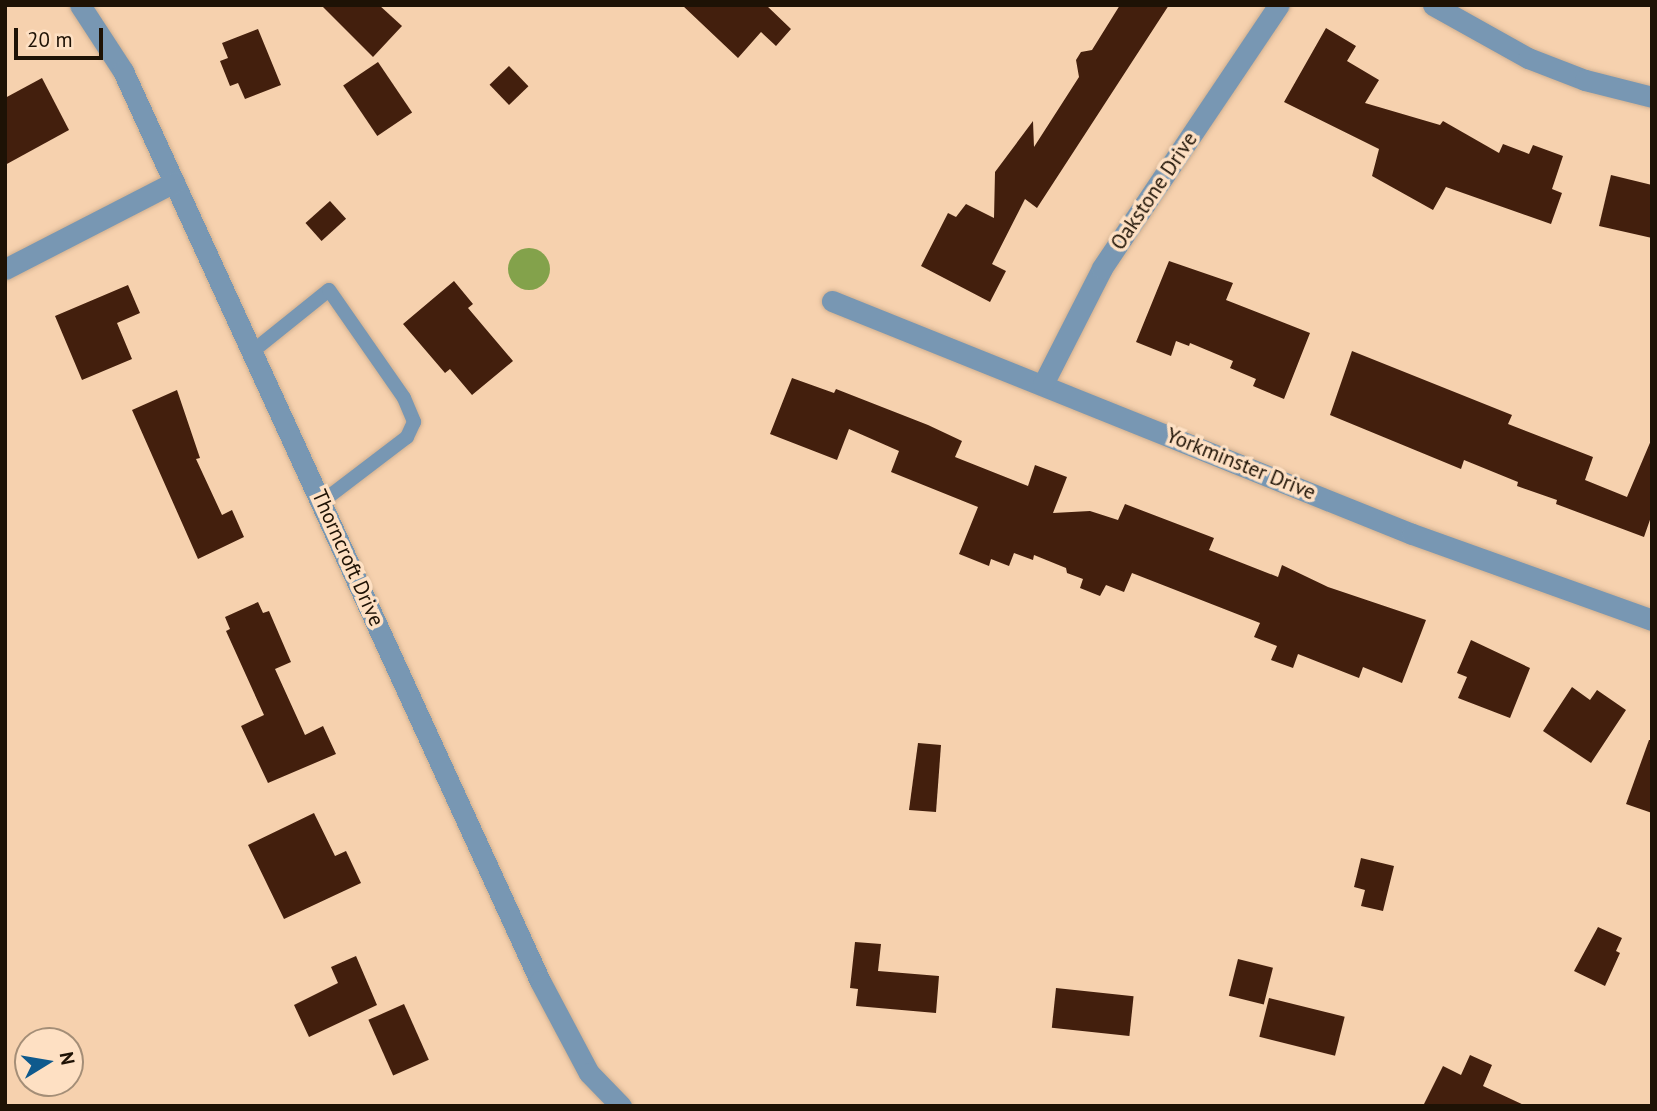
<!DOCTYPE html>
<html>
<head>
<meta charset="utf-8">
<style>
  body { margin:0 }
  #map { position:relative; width:1657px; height:1111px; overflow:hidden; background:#f6d1ae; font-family:"PT Sans",sans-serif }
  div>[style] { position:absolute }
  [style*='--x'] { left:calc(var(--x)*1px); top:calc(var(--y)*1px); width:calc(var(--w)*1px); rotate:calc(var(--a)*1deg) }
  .water>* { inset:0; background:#83a24b }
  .round { border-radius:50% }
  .building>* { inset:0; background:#431f0d; transform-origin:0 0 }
  .roads { filter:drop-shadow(0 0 2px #cfaf90) drop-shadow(0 0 2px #cfaf90) }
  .lane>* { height:14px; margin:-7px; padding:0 7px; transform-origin:7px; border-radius:7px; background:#7897b3 }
  .street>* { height:21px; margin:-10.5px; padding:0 10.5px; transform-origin:10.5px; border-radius:10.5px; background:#7897b3 }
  span { translate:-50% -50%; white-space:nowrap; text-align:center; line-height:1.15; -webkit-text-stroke:7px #fee0c3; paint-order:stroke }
  .street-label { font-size:21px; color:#1e1205 }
  .frame { position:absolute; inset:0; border:7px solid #1e1205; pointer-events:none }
  .north { position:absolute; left:14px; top:1027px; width:70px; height:70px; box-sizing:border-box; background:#fee0c3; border:2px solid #a48e77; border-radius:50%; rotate:79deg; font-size:19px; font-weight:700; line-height:28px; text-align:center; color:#1e1205 }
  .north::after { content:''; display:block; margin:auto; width:24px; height:32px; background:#0f5a8d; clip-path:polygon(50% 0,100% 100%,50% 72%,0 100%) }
  .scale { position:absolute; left:14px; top:28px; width:89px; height:32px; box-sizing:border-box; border:4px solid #1e1205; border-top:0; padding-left:9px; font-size:21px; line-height:24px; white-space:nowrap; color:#1e1205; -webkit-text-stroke:5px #fee0c3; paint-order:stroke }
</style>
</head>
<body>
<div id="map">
  <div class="water">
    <div class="round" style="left:508px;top:248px;width:42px;height:42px"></div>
  </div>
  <div class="building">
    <div style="clip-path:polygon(321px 5px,379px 5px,402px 26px,373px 57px)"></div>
    <div style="clip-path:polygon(682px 5px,766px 5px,791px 29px,776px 46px,761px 32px,738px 58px)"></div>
    <div style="clip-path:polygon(1120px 5px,1169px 5px,1037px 208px,1025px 199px,992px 264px,1006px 271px,990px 302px,921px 266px,948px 213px,956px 217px,966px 204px,994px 218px,995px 172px,1033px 121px,1034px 147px,1079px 77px,1076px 60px,1081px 52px,1092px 50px)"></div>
    <div style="clip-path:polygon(1326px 28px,1356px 46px,1347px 61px,1379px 80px,1365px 103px,1440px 125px,1443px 121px,1499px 153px,1503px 144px,1529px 154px,1533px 145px,1563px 156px,1552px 189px,1562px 193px,1551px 224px,1446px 187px,1433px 210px,1372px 176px,1379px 149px,1284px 102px)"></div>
    <div style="clip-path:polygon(258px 29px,281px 85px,245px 99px,238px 83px,230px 86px,220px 61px,228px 58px,222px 43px)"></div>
    <div style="left:378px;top:62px;width:61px;height:42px;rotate:56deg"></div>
    <div style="left:509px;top:66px;width:28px;height:27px;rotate:46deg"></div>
    <div style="clip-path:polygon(42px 78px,69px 130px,5px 165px,5px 98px)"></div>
    <div style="clip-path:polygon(1611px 175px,1652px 185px,1652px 238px,1599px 226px)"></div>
    <div style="left:330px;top:201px;width:24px;height:33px;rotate:48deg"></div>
    <div style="clip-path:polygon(1169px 261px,1233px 283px,1226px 300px,1310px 333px,1284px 399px,1253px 386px,1256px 379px,1230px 368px,1233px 361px,1190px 343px,1189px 346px,1176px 341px,1171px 356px,1136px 342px)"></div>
    <div style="clip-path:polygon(454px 281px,473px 304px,468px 308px,513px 361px,472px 395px,450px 369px,445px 373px,403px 324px)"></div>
    <div style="clip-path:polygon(128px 285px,140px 313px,117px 323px,132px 359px,82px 380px,55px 316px)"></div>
    <div style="clip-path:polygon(1352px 351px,1512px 415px,1508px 424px,1593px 457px,1585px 480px,1627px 497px,1652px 438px,1652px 514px,1644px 537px,1556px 504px,1557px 500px,1517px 486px,1518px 482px,1464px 460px,1461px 469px,1330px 415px)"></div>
    <div style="clip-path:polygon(792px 378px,834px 393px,836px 389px,928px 425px,962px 441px,955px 457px,1028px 486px,1035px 465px,1067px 477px,1053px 513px,1090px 511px,1118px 520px,1125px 504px,1214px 538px,1209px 550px,1278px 577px,1282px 565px,1328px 587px,1426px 620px,1402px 683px,1363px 667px,1359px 678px,1298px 654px,1293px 668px,1271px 660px,1277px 646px,1254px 637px,1260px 623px,1132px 573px,1124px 592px,1106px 585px,1100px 596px,1080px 588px,1083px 579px,1067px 573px,1066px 568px,1034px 555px,1033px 560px,1014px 553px,1009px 566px,991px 559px,989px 566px,959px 554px,978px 507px,891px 472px,899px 451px,849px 429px,837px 460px,770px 434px)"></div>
    <div style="clip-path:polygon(177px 390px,200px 458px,196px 459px,222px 515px,232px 510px,244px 537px,198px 559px,132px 410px)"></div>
    <div style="clip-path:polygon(258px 602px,263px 613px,269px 611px,291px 662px,275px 669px,305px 735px,323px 726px,336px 754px,268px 783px,241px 726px,264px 715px,226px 631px,230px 629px,225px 617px)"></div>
    <div style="clip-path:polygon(1471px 640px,1530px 668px,1510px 718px,1458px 698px,1467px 677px,1457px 673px)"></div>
    <div style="clip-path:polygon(1572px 687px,1590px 700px,1597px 690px,1626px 710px,1591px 763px,1543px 731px)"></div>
    <div style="clip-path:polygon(1649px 740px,1652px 740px,1652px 813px,1626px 804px)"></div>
    <div style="clip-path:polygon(918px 743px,941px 745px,936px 812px,909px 810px)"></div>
    <div style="clip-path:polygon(314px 813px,335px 856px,346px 851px,361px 883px,284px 919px,248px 845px)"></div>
    <div style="clip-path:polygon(1361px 858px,1394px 866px,1383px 911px,1361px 906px,1365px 890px,1354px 887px)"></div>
    <div style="clip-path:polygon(1598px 927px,1622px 938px,1616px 951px,1620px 953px,1605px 986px,1574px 971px)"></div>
    <div style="clip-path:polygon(855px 942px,881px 944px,878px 971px,939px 976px,936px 1013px,856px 1006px,858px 989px,850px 988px)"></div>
    <div style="clip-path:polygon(356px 956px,377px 1005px,309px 1037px,294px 1005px,338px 983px,331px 967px)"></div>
    <div style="left:1238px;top:959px;width:36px;height:38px;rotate:14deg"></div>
    <div style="left:1056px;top:988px;width:78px;height:40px;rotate:6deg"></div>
    <div style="left:1269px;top:998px;width:78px;height:40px;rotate:14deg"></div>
    <div style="left:404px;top:1004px;width:61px;height:39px;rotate:66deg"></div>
    <div style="clip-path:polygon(1470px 1055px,1492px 1065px,1483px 1086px,1526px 1106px,1423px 1106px,1443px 1066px,1461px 1075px)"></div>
  </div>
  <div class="roads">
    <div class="lane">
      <div style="--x:253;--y:351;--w:97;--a:-38.8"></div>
      <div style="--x:329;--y:290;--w:131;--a:55.2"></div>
      <div style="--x:404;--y:398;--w:26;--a:67"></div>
      <div style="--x:414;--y:422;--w:17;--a:115"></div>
      <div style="--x:407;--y:437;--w:106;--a:142.7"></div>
    </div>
    <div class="street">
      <div style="--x:80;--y:5;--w:79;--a:56.9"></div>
      <div style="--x:123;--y:71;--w:1001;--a:65.38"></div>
      <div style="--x:540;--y:981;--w:104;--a:62"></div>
      <div style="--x:589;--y:1073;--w:46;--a:45.9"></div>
      <div style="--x:1433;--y:5;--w:109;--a:29.2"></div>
      <div style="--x:1528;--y:58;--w:61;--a:21.1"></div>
      <div style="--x:1585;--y:80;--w:69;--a:14.2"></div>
      <div style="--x:5;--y:269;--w:190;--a:-27.2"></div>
      <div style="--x:832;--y:301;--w:625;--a:21.89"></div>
      <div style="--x:1412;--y:534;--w:255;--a:19.7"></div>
      <div style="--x:1043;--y:384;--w:130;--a:-63"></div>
      <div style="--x:1102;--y:268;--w:317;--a:-56.1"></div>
    </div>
  </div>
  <div class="street-label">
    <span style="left:1154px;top:191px;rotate:-56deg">Oakstone Drive</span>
    <span style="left:1241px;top:464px;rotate:22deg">Yorkminster Drive</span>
    <span style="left:348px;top:558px;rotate:66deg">Thorncroft Drive</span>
  </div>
  <div class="frame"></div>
  <div class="north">N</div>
  <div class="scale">20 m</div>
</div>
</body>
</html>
